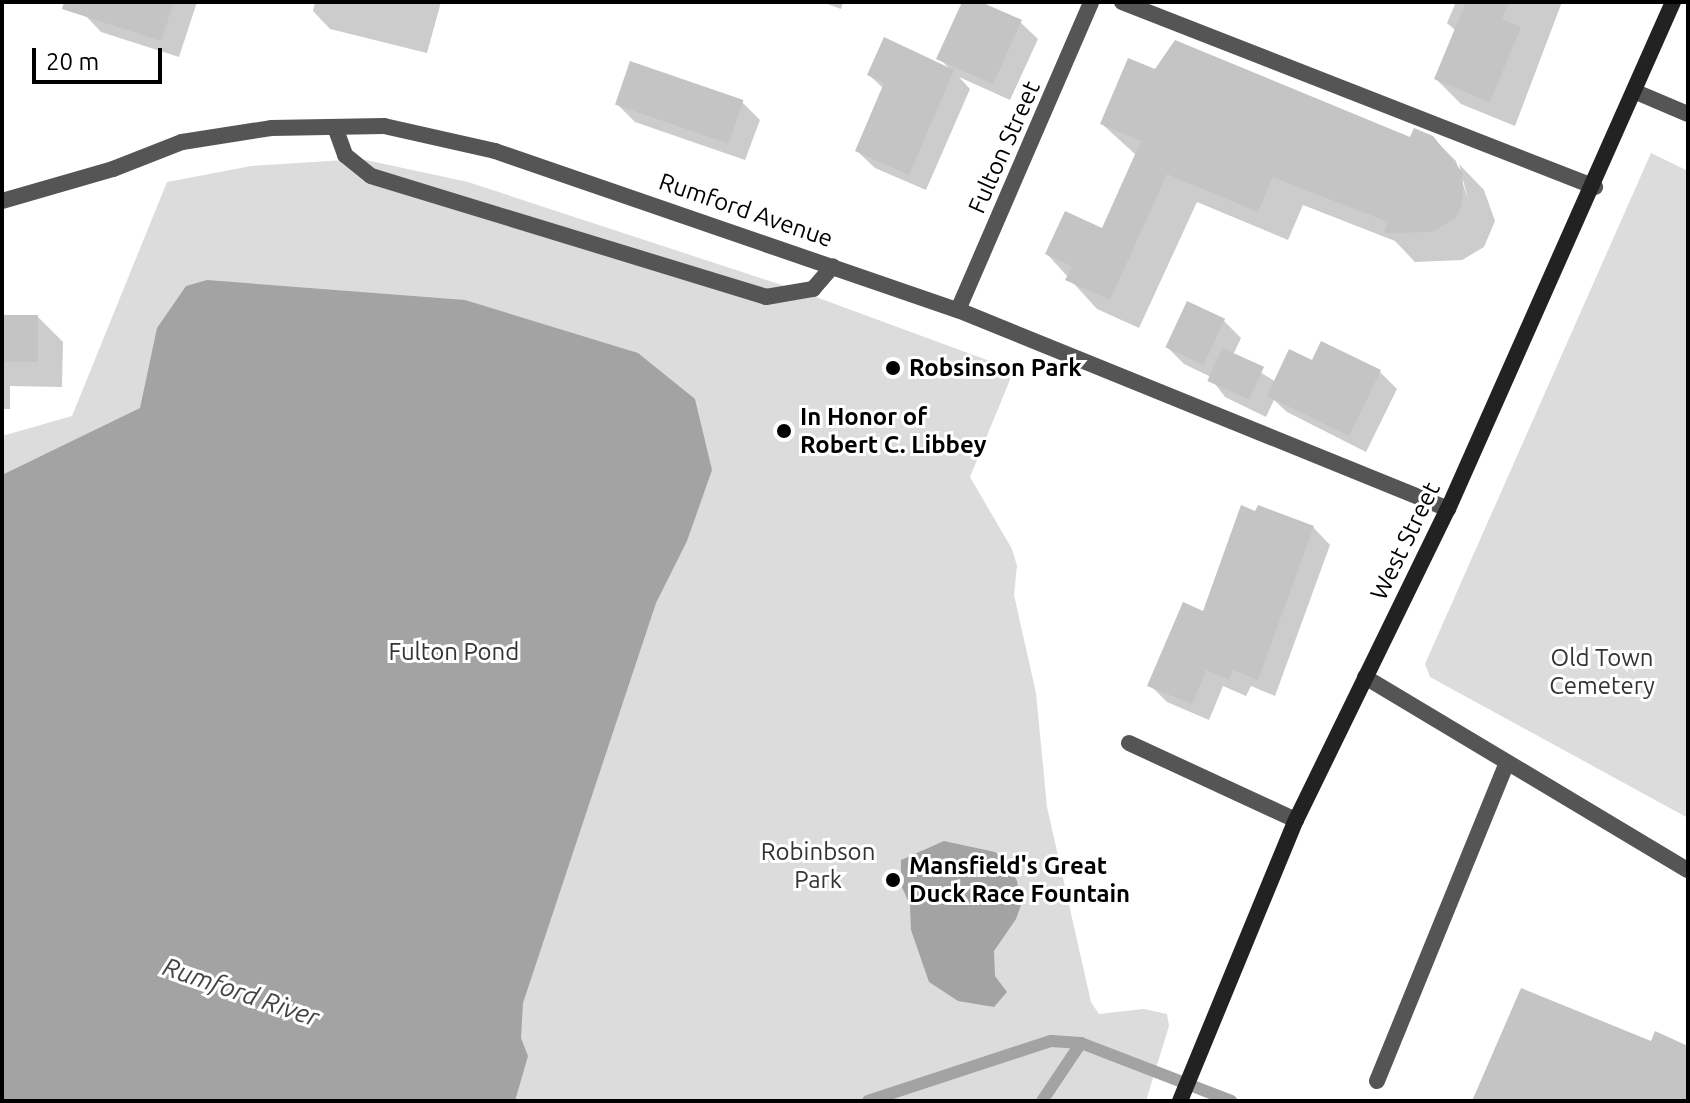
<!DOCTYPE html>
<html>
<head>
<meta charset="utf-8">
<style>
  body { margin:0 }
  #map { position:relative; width:1690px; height:1103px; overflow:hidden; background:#fff; font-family:Ubuntu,sans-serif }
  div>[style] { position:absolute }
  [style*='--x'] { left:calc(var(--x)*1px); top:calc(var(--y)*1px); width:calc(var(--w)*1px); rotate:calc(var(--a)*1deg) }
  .green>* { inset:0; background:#dcdcdc }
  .water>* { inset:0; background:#a3a3a3 }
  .shadow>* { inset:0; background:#0003 }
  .stream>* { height:12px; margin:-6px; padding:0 6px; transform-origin:6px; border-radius:6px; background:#a3a3a3 }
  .building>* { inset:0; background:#c4c4c4; transform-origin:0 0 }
  .lane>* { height:16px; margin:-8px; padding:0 8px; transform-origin:8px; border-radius:8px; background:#555 }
  .street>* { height:16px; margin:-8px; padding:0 8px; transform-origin:8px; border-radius:8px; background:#555 }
  .secondary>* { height:16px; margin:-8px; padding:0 8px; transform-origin:8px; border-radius:8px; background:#222 }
  .dots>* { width:22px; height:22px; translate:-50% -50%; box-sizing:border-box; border:4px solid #fff; border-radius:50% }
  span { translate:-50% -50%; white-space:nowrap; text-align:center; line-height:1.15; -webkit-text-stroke:6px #fff; paint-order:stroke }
  .street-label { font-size:24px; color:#000 }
  .poi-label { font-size:24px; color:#000; font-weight:700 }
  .left { translate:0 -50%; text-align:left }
  .park-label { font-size:24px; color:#333 }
  .water-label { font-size:26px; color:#444; font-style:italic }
  .frame { position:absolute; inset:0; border:4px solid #000; pointer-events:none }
  .scale { position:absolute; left:32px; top:48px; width:130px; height:36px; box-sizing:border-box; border:4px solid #000; border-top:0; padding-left:10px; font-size:24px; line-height:28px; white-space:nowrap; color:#000; -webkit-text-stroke:6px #fff; paint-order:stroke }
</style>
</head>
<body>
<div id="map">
  <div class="green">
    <div style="clip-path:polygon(1651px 153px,1688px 171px,1688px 818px,1430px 677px,1425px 664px)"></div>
    <div style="clip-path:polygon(361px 159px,468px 182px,797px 290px,1014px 370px,970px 477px,1012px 549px,1017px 566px,1014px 595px,1036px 693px,1047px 807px,1091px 1002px,1099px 1014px,1144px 1009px,1167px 1014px,1169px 1026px,1146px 1101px,2px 1101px,2px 436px,72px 416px,167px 182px,251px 166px)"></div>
  </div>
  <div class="water">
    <div style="clip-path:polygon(207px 280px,465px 300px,638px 353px,695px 399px,712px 470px,687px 541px,656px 603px,523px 1003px,521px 1038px,528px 1056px,515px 1101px,2px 1101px,2px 475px,140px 408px,157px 328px,186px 286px)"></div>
    <div style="clip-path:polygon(944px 841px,995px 852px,1006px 860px,1017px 881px,1021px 905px,1016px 919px,994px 951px,995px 976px,1007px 992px,994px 1007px,958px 1001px,929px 982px,911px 930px,910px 905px,901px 885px,901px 860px)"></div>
  </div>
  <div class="shadow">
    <div style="clip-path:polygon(88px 2px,197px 2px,179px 57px,101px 32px,84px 14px)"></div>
    <div style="clip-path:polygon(315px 2px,441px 2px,427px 53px,330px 29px,313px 11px)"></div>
    <div style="clip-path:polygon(822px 2px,843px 2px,841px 9px)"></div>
    <div style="clip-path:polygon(964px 2px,1020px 22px,1038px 39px,1010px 100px,959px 77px,970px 89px,926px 190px,875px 168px,857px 151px,884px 89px,869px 75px,950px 69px,939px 58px)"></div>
    <div style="clip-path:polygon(1456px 2px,1562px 2px,1515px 126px,1461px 104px,1436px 79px,1456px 31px,1447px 23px)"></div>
    <div style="clip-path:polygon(1156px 72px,1411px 139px,1432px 137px,1456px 161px,1468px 200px,1459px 164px,1484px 190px,1495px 221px,1484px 247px,1462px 260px,1415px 262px,1395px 241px,1303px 205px,1288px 240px,1197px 202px,1139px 328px,1097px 309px,1047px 254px,1103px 231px,1136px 155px,1102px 124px)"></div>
    <div style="clip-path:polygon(742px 102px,760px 120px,745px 160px,635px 122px,618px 105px)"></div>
    <div style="clip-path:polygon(1187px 303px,1224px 321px,1241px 338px,1233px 355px,1276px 382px,1313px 362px,1380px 372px,1397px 389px,1366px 452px,1287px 412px,1274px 400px,1266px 417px,1225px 397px,1209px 376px,1184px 364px,1167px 347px)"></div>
    <div style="clip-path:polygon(2px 317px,38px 317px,63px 342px,62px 387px,10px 386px,10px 409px,2px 409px)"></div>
    <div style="clip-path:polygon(1313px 527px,1330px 545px,1275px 696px,1251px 686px,1246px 696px,1223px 686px,1209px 720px,1167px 702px,1150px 685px,1204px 613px)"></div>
  </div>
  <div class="stream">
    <div style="--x:868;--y:1101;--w:193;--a:-18.2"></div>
    <div style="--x:1051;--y:1041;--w:30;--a:4"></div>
    <div style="--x:1081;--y:1043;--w:161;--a:21.1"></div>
    <div style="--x:1042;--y:1101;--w:70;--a:-56.1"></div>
  </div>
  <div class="building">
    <div style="clip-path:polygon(64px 2px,174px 2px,161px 41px,62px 9px)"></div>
    <div style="clip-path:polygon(962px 2px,981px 2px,1022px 20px,993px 84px,936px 59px)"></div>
    <div style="clip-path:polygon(1466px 2px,1509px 2px,1502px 19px,1521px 27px,1490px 102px,1434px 79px)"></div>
    <div style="clip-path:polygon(884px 37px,954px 70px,909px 175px,855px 151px,884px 83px,867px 75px)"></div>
    <div style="clip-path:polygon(1175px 40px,1410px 137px,1414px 128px,1433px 136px,1463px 173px,1462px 206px,1455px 218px,1432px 232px,1384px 233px,1388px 222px,1273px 177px,1258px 212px,1167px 174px,1110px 300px,1065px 280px,1072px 266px,1045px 254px,1065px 211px,1102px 228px,1141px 141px,1100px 124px,1128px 58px,1155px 69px)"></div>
    <div style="left:630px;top:61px;width:120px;height:46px;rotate:19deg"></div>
    <div style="left:1187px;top:301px;width:42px;height:51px;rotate:25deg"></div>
    <div style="left:2px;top:315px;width:36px;height:47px"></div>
    <div style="clip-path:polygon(1321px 341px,1381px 370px,1349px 436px,1267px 396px,1289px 349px,1312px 360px)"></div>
    <div style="left:1222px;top:348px;width:46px;height:36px;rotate:24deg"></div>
    <div style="clip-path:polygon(1241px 505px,1255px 511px,1258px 505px,1314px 526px,1258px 680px,1233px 670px,1229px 680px,1206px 670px,1192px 704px,1147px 686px,1183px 602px,1203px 611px)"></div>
    <div style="clip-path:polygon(1521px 988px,1651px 1041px,1655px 1031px,1688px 1046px,1688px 1101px,1472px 1101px)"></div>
  </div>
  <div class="lane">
    <div style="--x:1122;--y:2;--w:508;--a:21.36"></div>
    <div style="--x:335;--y:127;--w:30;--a:70"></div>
    <div style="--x:345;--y:155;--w:33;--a:39"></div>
    <div style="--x:371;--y:176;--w:413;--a:17"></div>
    <div style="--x:766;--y:297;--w:48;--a:-9.7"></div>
    <div style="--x:813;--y:289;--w:30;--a:-49"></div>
    <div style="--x:1365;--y:677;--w:376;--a:30.9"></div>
    <div style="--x:1129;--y:743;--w:184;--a:24.8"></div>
    <div style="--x:1377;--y:1081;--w:344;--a:-67.8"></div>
  </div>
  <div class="street">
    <div style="--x:1636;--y:92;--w:56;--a:22.9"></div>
    <div style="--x:2;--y:201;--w:116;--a:-16.1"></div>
    <div style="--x:113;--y:169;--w:74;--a:-21.4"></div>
    <div style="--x:182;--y:142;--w:90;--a:-8.9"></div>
    <div style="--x:271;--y:128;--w:113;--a:-1"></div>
    <div style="--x:384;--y:126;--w:114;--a:12.7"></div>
    <div style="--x:495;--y:151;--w:490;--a:19"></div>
    <div style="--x:958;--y:310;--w:529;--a:22.1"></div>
    <div style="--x:958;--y:310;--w:335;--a:-66.6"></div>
  </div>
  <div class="secondary">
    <div style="--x:1180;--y:1101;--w:304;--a:-67.6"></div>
    <div style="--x:1296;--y:820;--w:346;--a:-64"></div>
    <div style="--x:1448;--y:509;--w:555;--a:-66.07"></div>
  </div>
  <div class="dots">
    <div style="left:893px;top:368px;background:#000"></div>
    <div style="left:784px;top:431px;background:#000"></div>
    <div style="left:893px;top:880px;background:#000"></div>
  </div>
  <div class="street-label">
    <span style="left:1004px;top:147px;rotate:-66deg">Fulton Street</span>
    <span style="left:746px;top:210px;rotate:19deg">Rumford Avenue</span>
    <span style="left:1405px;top:541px;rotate:-64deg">West Street</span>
  </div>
  <div class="poi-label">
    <span class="left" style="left:909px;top:368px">Robsinson Park</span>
    <span class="left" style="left:800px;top:431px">In Honor of<br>Robert C. Libbey</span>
    <span class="left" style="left:909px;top:880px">Mansfield's Great<br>Duck Race Fountain</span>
  </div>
  <div class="park-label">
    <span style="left:454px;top:652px">Fulton Pond</span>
    <span style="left:1602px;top:672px">Old Town<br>Cemetery</span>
    <span style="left:818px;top:866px">Robinbson<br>Park</span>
  </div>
  <div class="water-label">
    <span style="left:241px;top:992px;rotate:19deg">Rumford River</span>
  </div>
  <div class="frame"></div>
  <div class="scale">20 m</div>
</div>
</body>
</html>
